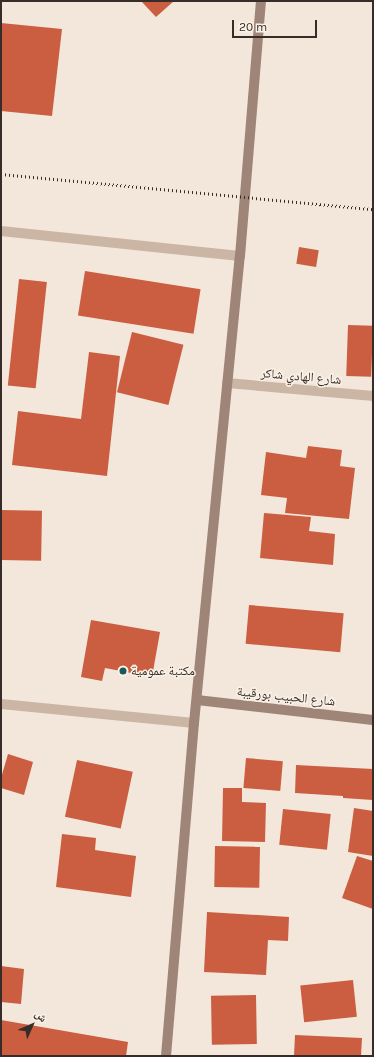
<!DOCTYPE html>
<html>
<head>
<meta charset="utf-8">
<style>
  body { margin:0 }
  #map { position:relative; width:374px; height:1057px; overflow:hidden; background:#f3e7db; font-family:Karla,"Noto Naskh Arabic",sans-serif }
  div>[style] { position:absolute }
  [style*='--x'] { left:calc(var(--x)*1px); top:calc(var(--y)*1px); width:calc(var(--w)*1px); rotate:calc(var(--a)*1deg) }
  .building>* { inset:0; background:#cb5e40; transform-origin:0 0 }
  .street>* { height:10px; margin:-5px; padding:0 5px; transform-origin:5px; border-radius:5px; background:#cbb6a6 }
  .secondary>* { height:10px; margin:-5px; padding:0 5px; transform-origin:5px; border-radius:5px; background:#9f8577 }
  .rail>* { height:3px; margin-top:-1.5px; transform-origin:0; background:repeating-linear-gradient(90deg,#372c27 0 1px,transparent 0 4px) }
  .dots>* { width:11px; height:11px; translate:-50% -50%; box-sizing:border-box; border:2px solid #faf1e7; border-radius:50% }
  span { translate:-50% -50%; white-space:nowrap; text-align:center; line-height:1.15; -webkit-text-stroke:3px #faf1e7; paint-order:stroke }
  .street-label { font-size:13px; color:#372c27 }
  .poi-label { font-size:13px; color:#372c27 }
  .left { translate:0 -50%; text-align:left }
  .frame { position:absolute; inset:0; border:2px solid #372c27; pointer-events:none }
  .north { position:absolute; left:12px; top:1005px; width:40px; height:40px; -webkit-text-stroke:3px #faf1e7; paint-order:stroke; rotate:45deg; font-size:11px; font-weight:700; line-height:16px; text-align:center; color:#372c27 }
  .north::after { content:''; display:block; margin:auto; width:14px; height:18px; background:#372c27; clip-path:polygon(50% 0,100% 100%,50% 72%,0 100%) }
  .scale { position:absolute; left:232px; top:20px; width:85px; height:18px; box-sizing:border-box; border:2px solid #372c27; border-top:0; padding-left:5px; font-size:12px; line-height:14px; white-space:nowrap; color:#372c27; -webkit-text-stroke:3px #faf1e7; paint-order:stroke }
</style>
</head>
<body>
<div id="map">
  <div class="building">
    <div style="clip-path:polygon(141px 1px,174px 1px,156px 17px)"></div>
    <div style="clip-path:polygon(1px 23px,62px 29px,52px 116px,1px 111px)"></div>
    <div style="left:299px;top:247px;width:20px;height:17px;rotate:9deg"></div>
    <div style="left:85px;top:271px;width:117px;height:45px;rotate:9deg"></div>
    <div style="left:19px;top:279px;width:28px;height:107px;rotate:6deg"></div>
    <div style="left:348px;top:325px;width:25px;height:51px;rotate:2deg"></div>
    <div style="left:132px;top:332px;width:53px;height:62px;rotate:14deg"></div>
    <div style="clip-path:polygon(89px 352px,120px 356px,107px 476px,12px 465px,18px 411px,81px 419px)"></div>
    <div style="clip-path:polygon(308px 446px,342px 450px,340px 466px,355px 468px,349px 519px,285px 513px,287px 498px,261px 495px,266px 452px,306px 458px)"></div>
    <div style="left:1px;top:510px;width:41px;height:50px;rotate:1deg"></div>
    <div style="clip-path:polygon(264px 513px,311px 517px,309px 531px,335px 534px,333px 565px,260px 558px)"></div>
    <div style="left:249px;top:605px;width:95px;height:39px;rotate:5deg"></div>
    <div style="clip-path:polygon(91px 620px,160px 632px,152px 677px,105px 668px,102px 681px,81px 677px)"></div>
    <div style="clip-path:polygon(8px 754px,33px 762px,24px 795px,1px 788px,1px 778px)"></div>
    <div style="left:246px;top:758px;width:37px;height:30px;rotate:5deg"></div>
    <div style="left:77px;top:760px;width:57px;height:58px;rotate:12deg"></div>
    <div style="clip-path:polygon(296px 765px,373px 769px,373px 800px,343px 798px,343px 796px,295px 793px)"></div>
    <div style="clip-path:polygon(223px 788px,242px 788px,242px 802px,266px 803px,265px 842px,222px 841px)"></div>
    <div style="clip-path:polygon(354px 808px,373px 811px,373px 856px,348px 852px)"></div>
    <div style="left:283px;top:809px;width:48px;height:36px;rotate:6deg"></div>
    <div style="clip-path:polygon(62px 834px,96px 838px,95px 850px,136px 856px,131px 897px,56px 887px)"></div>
    <div style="left:215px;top:846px;width:45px;height:41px;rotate:1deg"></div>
    <div style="clip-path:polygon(357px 856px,373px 861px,373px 909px,342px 898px)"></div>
    <div style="clip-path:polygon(207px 912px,289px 917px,288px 941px,268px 940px,266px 975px,204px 972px)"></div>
    <div style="clip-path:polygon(1px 966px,24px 969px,21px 1004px,1px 1002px)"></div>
    <div style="left:353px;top:980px;width:37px;height:53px;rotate:84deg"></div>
    <div style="left:256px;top:995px;width:49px;height:45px;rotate:89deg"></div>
    <div style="clip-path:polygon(1px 1020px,128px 1042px,126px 1056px,1px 1056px)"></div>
    <div style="clip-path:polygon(295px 1035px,362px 1038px,361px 1056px,294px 1056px)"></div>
  </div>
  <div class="street">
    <div style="--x:1;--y:231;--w:240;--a:6"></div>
    <div style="--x:227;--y:383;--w:147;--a:5.1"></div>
    <div style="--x:1;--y:704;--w:194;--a:5.6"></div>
  </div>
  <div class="secondary">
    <div style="--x:197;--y:700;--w:177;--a:6.5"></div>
    <div style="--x:166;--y:1056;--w:334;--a:-85.2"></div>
    <div style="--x:194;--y:723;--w:469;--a:-84.4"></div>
    <div style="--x:240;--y:256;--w:256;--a:-85.3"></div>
  </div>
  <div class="rail">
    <div style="--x:1;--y:174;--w:374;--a:5.4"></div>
  </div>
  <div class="dots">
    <div style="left:123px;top:671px;background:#1b585b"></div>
  </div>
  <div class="street-label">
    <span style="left:301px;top:377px;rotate:5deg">شارع الهادي شاكر</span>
    <span style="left:286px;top:697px;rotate:6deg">شارع الحبيب بورقيبة</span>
  </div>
  <div class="poi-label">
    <span class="left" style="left:131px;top:671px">مكتبة عمومية</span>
  </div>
  <div class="frame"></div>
  <div class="north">ش</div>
  <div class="scale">20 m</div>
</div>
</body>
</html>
